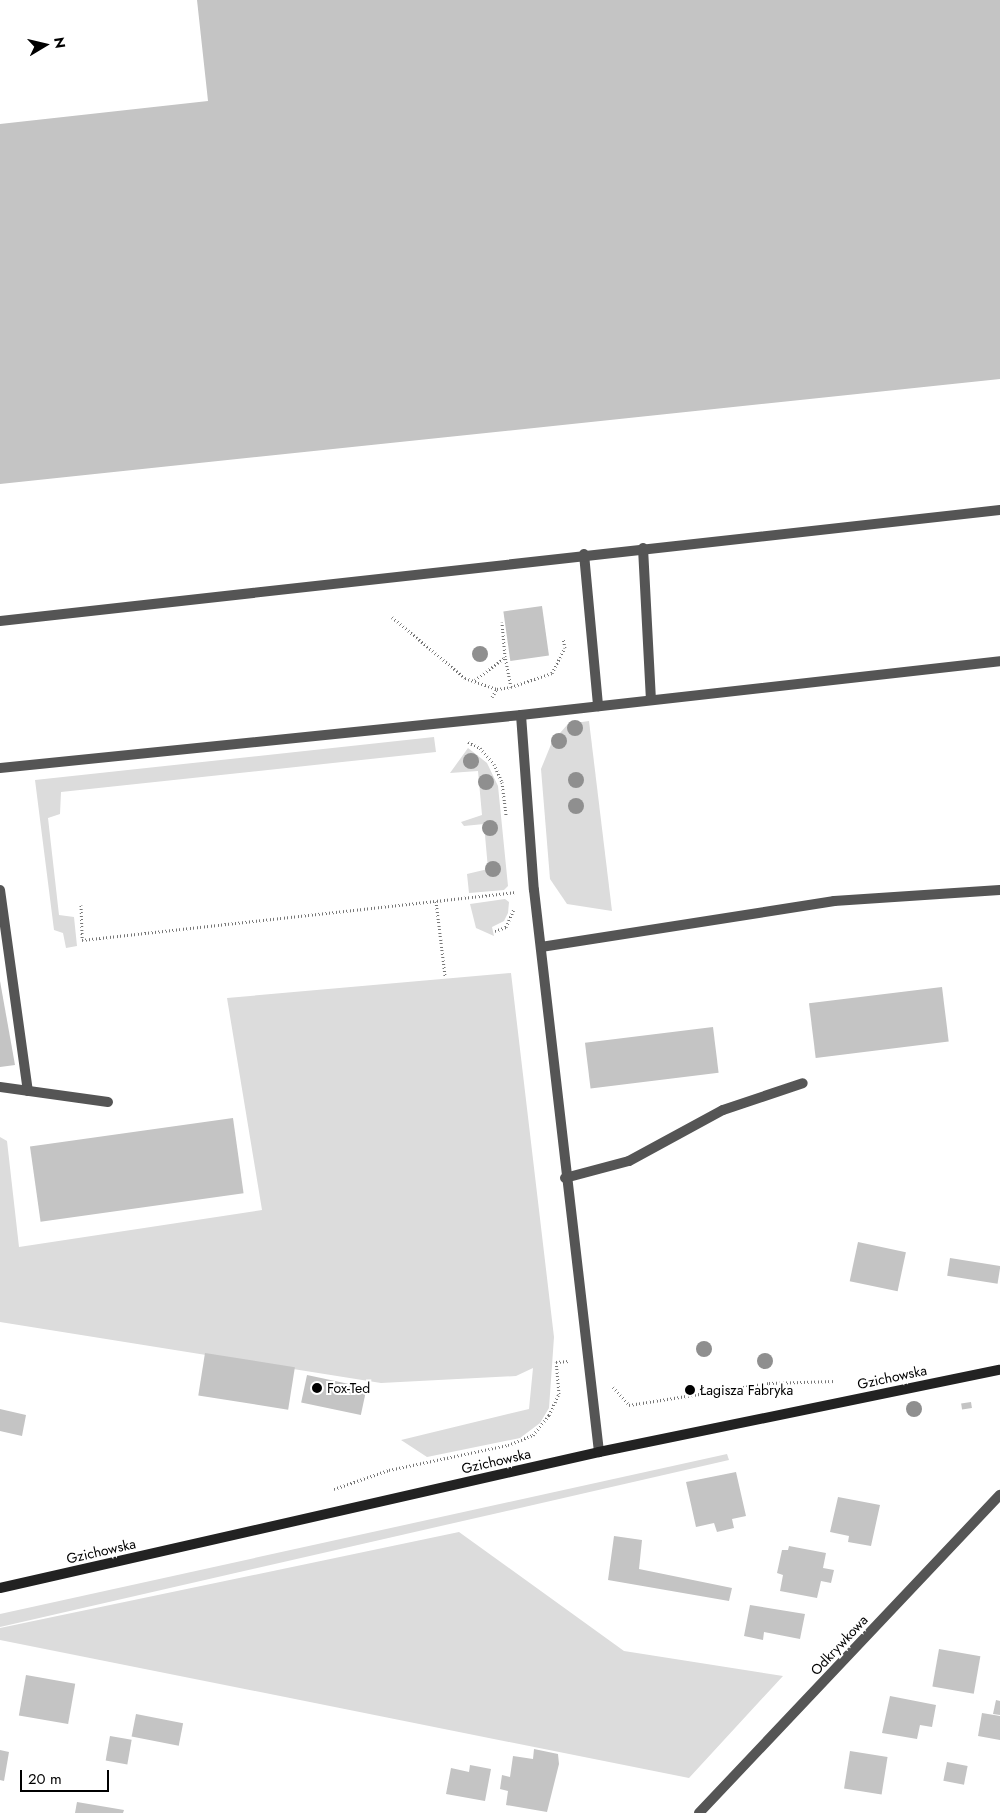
<!DOCTYPE html>
<html>
<head>
<meta charset="utf-8">
<style>
  body { margin:0 }
  #map { position:relative; width:1000px; height:1813px; overflow:hidden; background:#fff; font-family:Jost,sans-serif }
  div>[style] { position:absolute }
  [style*='--x'] { left:calc(var(--x)*1px); top:calc(var(--y)*1px); width:calc(var(--w)*1px); rotate:calc(var(--a)*1deg) }
  .green>* { inset:0; background:#dcdcdc }
  .building>* { inset:0; background:#c4c4c4; transform-origin:0 0 }
  .path>* { height:3px; margin-top:-1.5px; transform-origin:0; background:repeating-linear-gradient(90deg,#777 0 1px,transparent 0 3.5px) }
  .lane>* { height:10px; margin:-5px; padding:0 5px; transform-origin:5px; border-radius:5px; background:#555 }
  .street>* { height:10px; margin:-5px; padding:0 5px; transform-origin:5px; border-radius:5px; background:#555 }
  .secondary>* { height:10px; margin:-5px; padding:0 5px; transform-origin:5px; border-radius:5px; background:#222 }
  .trees>* { width:16px; height:16px; margin:-8px; border-radius:50%; background:#8f8f8f }
  .dots>* { width:14px; height:14px; translate:-50% -50%; box-sizing:border-box; border:2px solid #fff; border-radius:50% }
  span { translate:-50% -50%; white-space:nowrap; text-align:center; line-height:1.15; -webkit-text-stroke:4px #fff; paint-order:stroke }
  .street-label { font-size:14px; color:#000 }
  .poi-label { font-size:14px; color:#000 }
  .left { translate:0 -50%; text-align:left }
  .north { position:absolute; left:20px; top:20px; width:50px; height:50px; -webkit-text-stroke:4px #fff; paint-order:stroke; rotate:81deg; font-size:14px; font-weight:700; line-height:20px; text-align:center; color:#000 }
  .north::after { content:''; display:block; margin:auto; width:18px; height:22px; background:#000; clip-path:polygon(50% 0,100% 100%,50% 72%,0 100%) }
  .scale { position:absolute; left:20px; top:1770px; width:89px; height:22px; box-sizing:border-box; border:2px solid #000; border-top:0; padding-left:6px; font-size:15px; line-height:18px; white-space:nowrap; color:#000; -webkit-text-stroke:4px #fff; paint-order:stroke }
</style>
</head>
<body>
<div id="map">
  <div class="green">
    <div style="clip-path:polygon(589px 721px,612px 911px,567px 904px,550px 879px,541px 769px,552px 742px,568px 724px)"></div>
    <div style="clip-path:polygon(434px 737px,436px 752px,61px 792px,60px 814px,48px 818px,59px 915px,74px 917px,77px 946px,66px 948px,63px 933px,54px 930px,35px 780px)"></div>
    <div style="clip-path:polygon(468px 748px,487px 763px,498px 786px,508px 886px,504px 890px,469px 893px,467px 874px,488px 869px,484px 824px,464px 826px,461px 822px,482px 815px,478px 771px,450px 773px)"></div>
    <div style="clip-path:polygon(505px 899px,509px 902px,508px 913px,504px 921px,492px 927px,494px 936px,476px 928px,470px 904px)"></div>
    <div style="clip-path:polygon(511px 973px,554px 1337px,549px 1408px,540px 1423px,520px 1438px,427px 1457px,401px 1440px,529px 1409px,533px 1368px,516px 1376px,381px 1383px,0 1322px,0 1137px,7px 1141px,19px 1247px,262px 1210px,227px 998px)"></div>
    <div style="clip-path:polygon(727px 1454px,729px 1460px,0 1627px,0 1614px)"></div>
    <div style="clip-path:polygon(459px 1532px,624px 1651px,783px 1676px,689px 1778px,0 1640px,0 1628px)"></div>
  </div>
  <div class="building">
    <div style="clip-path:polygon(197px 0,1000px 0,1000px 379px,0 484px,0 124px,208px 101px)"></div>
    <div style="left:542px;top:606px;width:50px;height:39px;rotate:82deg"></div>
    <div style="clip-path:polygon(0 981px,15px 1065px,0 1067px)"></div>
    <div style="left:942px;top:987px;width:55px;height:134px;rotate:83deg"></div>
    <div style="left:713px;top:1027px;width:46px;height:129px;rotate:83deg"></div>
    <div style="left:233px;top:1118px;width:76px;height:205px;rotate:82deg"></div>
    <div style="left:858px;top:1242px;width:49px;height:40px;rotate:12deg"></div>
    <div style="left:950px;top:1258px;width:51px;height:18px;rotate:9deg"></div>
    <div style="left:205px;top:1353px;width:91px;height:43px;rotate:9deg"></div>
    <div style="left:307px;top:1375px;width:61px;height:28px;rotate:12deg"></div>
    <div style="left:971px;top:1402px;width:6px;height:10px;rotate:81deg"></div>
    <div style="clip-path:polygon(0 1409px,26px 1415px,22px 1436px,0 1431px)"></div>
    <div style="clip-path:polygon(736px 1472px,746px 1516px,732px 1519px,734px 1528px,717px 1532px,714px 1523px,696px 1527px,686px 1482px)"></div>
    <div style="clip-path:polygon(838px 1497px,880px 1505px,871px 1546px,848px 1542px,849px 1536px,830px 1532px)"></div>
    <div style="clip-path:polygon(614px 1536px,642px 1540px,639px 1569px,732px 1588px,729px 1601px,608px 1580px)"></div>
    <div style="clip-path:polygon(789px 1546px,826px 1553px,823px 1568px,834px 1570px,831px 1583px,821px 1581px,817px 1598px,780px 1591px,783px 1575px,777px 1573px,782px 1550px,788px 1550px)"></div>
    <div style="clip-path:polygon(750px 1605px,805px 1614px,800px 1639px,764px 1632px,763px 1640px,744px 1636px)"></div>
    <div style="left:939px;top:1649px;width:42px;height:38px;rotate:10deg"></div>
    <div style="left:26px;top:1675px;width:50px;height:41px;rotate:10deg"></div>
    <div style="clip-path:polygon(890px 1696px,936px 1705px,932px 1727px,920px 1725px,917px 1739px,882px 1733px)"></div>
    <div style="clip-path:polygon(996px 1700px,1000px 1701px,1000px 1715px,993px 1714px)"></div>
    <div style="clip-path:polygon(982px 1713px,1000px 1716px,1000px 1740px,978px 1736px)"></div>
    <div style="left:136px;top:1714px;width:48px;height:23px;rotate:11deg"></div>
    <div style="left:110px;top:1736px;width:22px;height:25px;rotate:10deg"></div>
    <div style="clip-path:polygon(534px 1749px,558px 1754px,559px 1764px,547px 1812px,506px 1805px,508px 1791px,500px 1789px,502px 1775px,510px 1777px,513px 1756px,533px 1759px)"></div>
    <div style="clip-path:polygon(0 1750px,9px 1752px,4px 1781px,0 1780px)"></div>
    <div style="left:850px;top:1751px;width:38px;height:38px;rotate:9deg"></div>
    <div style="left:947px;top:1762px;width:21px;height:19px;rotate:11deg"></div>
    <div style="clip-path:polygon(470px 1765px,491px 1769px,485px 1801px,446px 1794px,451px 1768px,469px 1772px)"></div>
    <div style="clip-path:polygon(77px 1802px,124px 1810px,123px 1813px,75px 1813px)"></div>
  </div>
  <div class="path">
    <div style="--x:392;--y:617;--w:95;--a:39.9"></div>
    <div style="--x:465;--y:678;--w:34;--a:19"></div>
    <div style="--x:497;--y:689;--w:14;--a:-8"></div>
    <div style="--x:511;--y:687;--w:31;--a:-101"></div>
    <div style="--x:475;--y:680;--w:38;--a:-37"></div>
    <div style="--x:505;--y:657;--w:35;--a:-95"></div>
    <div style="--x:511;--y:687;--w:43;--a:-18.9"></div>
    <div style="--x:552;--y:673;--w:28;--a:-63"></div>
    <div style="--x:565;--y:648;--w:10;--a:-101"></div>
    <div style="--x:492;--y:697;--w:9;--a:-58"></div>
    <div style="--x:468;--y:742;--w:13;--a:27"></div>
    <div style="--x:480;--y:748;--w:21;--a:49"></div>
    <div style="--x:494;--y:764;--w:20;--a:66"></div>
    <div style="--x:502;--y:782;--w:34;--a:83"></div>
    <div style="--x:436;--y:901;--w:75;--a:83.1"></div>
    <div style="--x:81;--y:905;--w:35;--a:88"></div>
    <div style="--x:82;--y:940;--w:435;--a:-6.3"></div>
    <div style="--x:495;--y:931;--w:12;--a:-20"></div>
    <div style="--x:506;--y:927;--w:20;--a:-66"></div>
    <div style="--x:613;--y:1387;--w:24;--a:48"></div>
    <div style="--x:629;--y:1405;--w:142;--a:-8.9"></div>
    <div style="--x:769;--y:1383;--w:66;--a:-1.7"></div>
    <div style="--x:334;--y:1489;--w:58;--a:-19.1"></div>
    <div style="--x:389;--y:1470;--w:122;--a:-11.9"></div>
    <div style="--x:508;--y:1445;--w:27;--a:-22"></div>
    <div style="--x:533;--y:1435;--w:26;--a:-51"></div>
    <div style="--x:549;--y:1415;--w:23;--a:-65"></div>
    <div style="--x:559;--y:1394;--w:32;--a:-95"></div>
    <div style="--x:556;--y:1362;--w:13;--a:-4"></div>
  </div>
  <div class="lane">
    <div style="--x:643;--y:548;--w:152;--a:87"></div>
    <div style="--x:584;--y:554;--w:153;--a:84.7"></div>
    <div style="--x:0;--y:621;--w:1006;--a:-6.33"></div>
    <div style="--x:521;--y:715;--w:175;--a:85.8"></div>
    <div style="--x:534;--y:890;--w:566;--a:83.4"></div>
    <div style="--x:0;--y:768;--w:524;--a:-5.81"></div>
    <div style="--x:521;--y:715;--w:482;--a:-6.4"></div>
    <div style="--x:0;--y:890;--w:203;--a:82.1"></div>
    <div style="--x:541;--y:947;--w:297;--a:-8.9"></div>
    <div style="--x:834;--y:901;--w:166;--a:-3.8"></div>
    <div style="--x:0;--y:1087;--w:109;--a:7.9"></div>
    <div style="--x:565;--y:1178;--w:66;--a:-14.9"></div>
    <div style="--x:629;--y:1161;--w:107;--a:-28.5"></div>
    <div style="--x:723;--y:1110;--w:84;--a:-18.6"></div>
  </div>
  <div class="street">
    <div style="--x:699;--y:1813;--w:438;--a:-46.6"></div>
  </div>
  <div class="secondary">
    <div style="--x:0;--y:1588;--w:614;--a:-12.79"></div>
    <div style="--x:599;--y:1452;--w:409;--a:-11.6"></div>
  </div>
  <div class="trees">
    <div style="left:480px;top:654px"></div>
    <div style="left:575px;top:728px"></div>
    <div style="left:559px;top:741px"></div>
    <div style="left:471px;top:761px"></div>
    <div style="left:576px;top:780px"></div>
    <div style="left:486px;top:782px"></div>
    <div style="left:576px;top:806px"></div>
    <div style="left:490px;top:828px"></div>
    <div style="left:493px;top:869px"></div>
    <div style="left:704px;top:1349px"></div>
    <div style="left:765px;top:1361px"></div>
    <div style="left:914px;top:1409px"></div>
  </div>
  <div class="dots">
    <div style="left:317px;top:1388px;background:#000"></div>
    <div style="left:690px;top:1390px;background:#000"></div>
  </div>
  <div class="street-label">
    <span style="left:892px;top:1377px;rotate:-12deg">Gzichowska</span>
    <span style="left:496px;top:1461px;rotate:-13deg">Gzichowska</span>
    <span style="left:101px;top:1551px;rotate:-13deg">Gzichowska</span>
    <span style="left:839px;top:1645px;rotate:-47deg">Odkrywkowa</span>
  </div>
  <div class="poi-label">
    <span class="left" style="left:327px;top:1388px">Fox-Ted</span>
    <span class="left" style="left:700px;top:1390px">Łagisza Fabryka</span>
  </div>
  <div class="north">N</div>
  <div class="scale">20 m</div>
</div>
</body>
</html>
